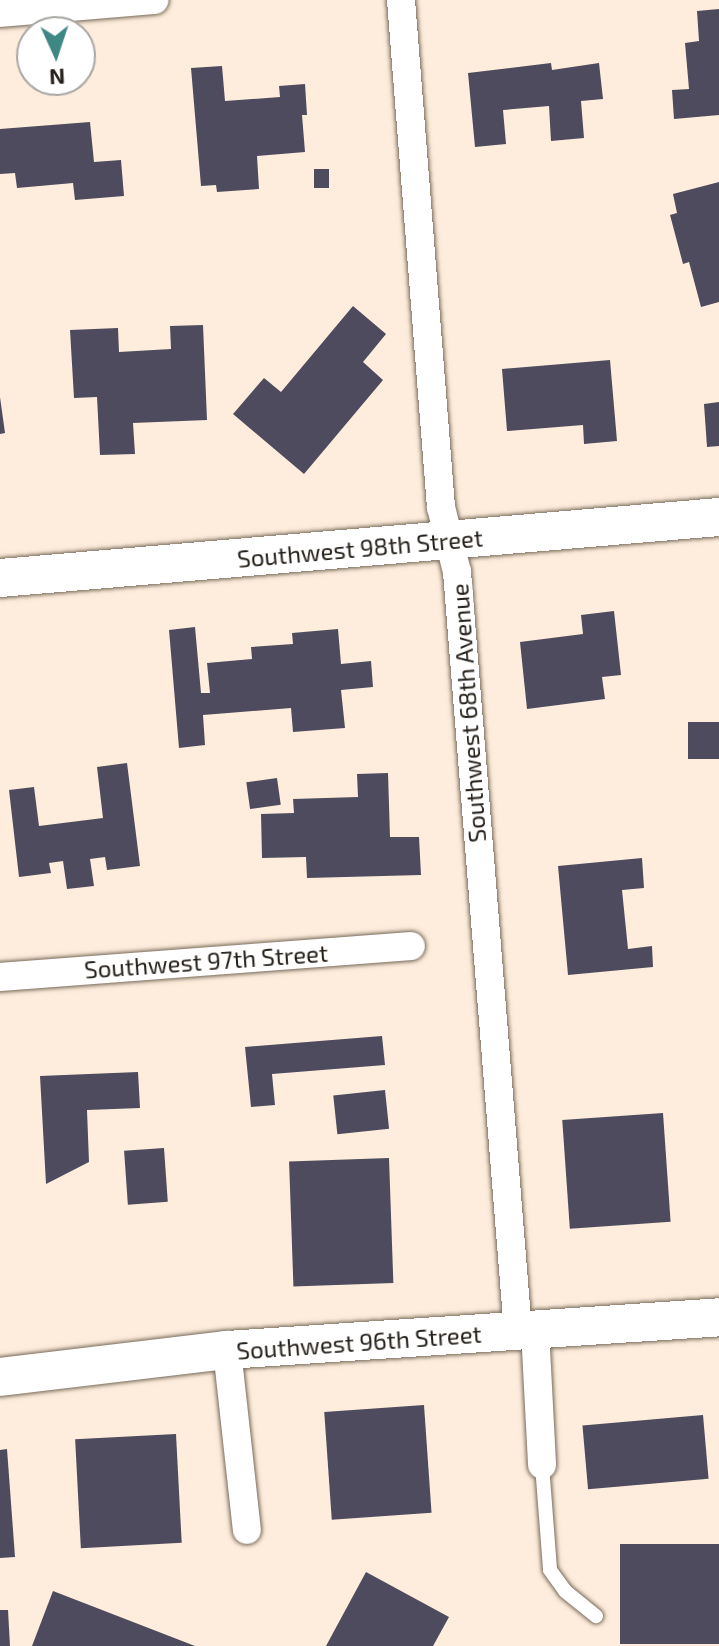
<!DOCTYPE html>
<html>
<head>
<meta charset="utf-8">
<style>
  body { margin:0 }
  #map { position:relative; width:719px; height:1646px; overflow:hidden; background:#feeddc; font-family:"Exo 2",sans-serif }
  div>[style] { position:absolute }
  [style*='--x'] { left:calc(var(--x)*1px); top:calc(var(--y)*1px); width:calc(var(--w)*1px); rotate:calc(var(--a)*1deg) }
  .building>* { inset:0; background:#4d4b5d; transform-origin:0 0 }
  .roads { filter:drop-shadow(0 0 2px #786a5b) drop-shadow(0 0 2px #786a5b) }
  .lane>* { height:14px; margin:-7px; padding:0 7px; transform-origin:7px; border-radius:7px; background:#fff }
  .street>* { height:28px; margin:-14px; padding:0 14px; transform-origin:14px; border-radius:14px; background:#fff }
  .secondary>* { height:38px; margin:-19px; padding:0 19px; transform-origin:19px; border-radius:19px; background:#fff }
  span { translate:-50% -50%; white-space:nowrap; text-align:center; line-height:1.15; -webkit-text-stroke:8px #fff; paint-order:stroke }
  .street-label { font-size:24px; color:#26201a }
  .north { position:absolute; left:16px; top:16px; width:80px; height:80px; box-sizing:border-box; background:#fff; border:2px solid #a8a6a3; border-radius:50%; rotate:177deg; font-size:22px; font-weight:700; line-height:32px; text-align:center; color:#26201a }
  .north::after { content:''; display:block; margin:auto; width:28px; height:36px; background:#3f8785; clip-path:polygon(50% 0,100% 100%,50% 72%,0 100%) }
</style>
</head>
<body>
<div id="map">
  <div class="building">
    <div style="clip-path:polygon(719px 9px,719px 115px,674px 119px,672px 90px,689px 89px,685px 43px,699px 41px,697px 11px)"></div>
    <div style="clip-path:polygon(551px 63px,552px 70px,599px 63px,603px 99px,581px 101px,584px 138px,551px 141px,549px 106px,503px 110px,506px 144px,475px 147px,468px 73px)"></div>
    <div style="clip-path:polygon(222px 66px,225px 101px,280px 97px,279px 86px,305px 84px,307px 115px,302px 115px,305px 152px,257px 156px,259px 189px,217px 192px,216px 185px,201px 186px,191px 68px)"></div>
    <div style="clip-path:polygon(90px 122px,94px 162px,121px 160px,124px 196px,75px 200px,73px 183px,17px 188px,15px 173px,0 174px,0 129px)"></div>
    <div style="left:314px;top:169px;width:15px;height:19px"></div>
    <div style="clip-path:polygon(719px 182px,719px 302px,701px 307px,689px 262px,683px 264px,670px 215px,677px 213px,673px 194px)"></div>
    <div style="clip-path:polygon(353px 306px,386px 334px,363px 362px,383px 380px,304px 474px,233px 414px,264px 378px,281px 392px)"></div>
    <div style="clip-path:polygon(203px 325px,207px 420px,133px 423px,135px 454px,100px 455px,97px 397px,74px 398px,70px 330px,118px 328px,119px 352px,171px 349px,170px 326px)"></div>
    <div style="clip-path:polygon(610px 360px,617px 441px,584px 444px,583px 425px,507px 431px,502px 369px)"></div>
    <div style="clip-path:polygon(0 397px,5px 433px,0 434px)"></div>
    <div style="clip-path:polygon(719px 402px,719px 446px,707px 447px,704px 404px)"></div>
    <div style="clip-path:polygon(614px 611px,621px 675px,602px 677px,605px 699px,527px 709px,520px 642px,583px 634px,581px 615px)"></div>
    <div style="clip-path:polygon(195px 627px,201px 693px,210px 693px,207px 663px,252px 659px,251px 647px,293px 644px,292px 633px,338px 629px,341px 664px,371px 661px,373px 687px,341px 690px,345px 728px,293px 732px,291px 708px,203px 715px,205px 745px,179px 748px,169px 630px)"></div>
    <div style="left:719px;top:722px;width:37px;height:31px;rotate:90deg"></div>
    <div style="clip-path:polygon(127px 763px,140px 866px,107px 870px,105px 857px,90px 859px,94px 886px,67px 889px,63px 861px,49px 863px,51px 873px,19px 877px,9px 790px,34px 787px,39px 826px,103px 818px,97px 767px)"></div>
    <div style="clip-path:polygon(388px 773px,390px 837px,419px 837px,421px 875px,307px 878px,306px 857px,262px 858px,261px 814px,294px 813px,293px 799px,358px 797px,357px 774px)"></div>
    <div style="left:277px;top:778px;width:27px;height:31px;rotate:82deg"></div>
    <div style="clip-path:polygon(642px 858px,644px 888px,622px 890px,628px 949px,652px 946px,653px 967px,568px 975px,558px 866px)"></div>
    <div style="clip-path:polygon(382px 1036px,385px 1065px,272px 1074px,275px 1105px,251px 1107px,245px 1047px)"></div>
    <div style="clip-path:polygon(138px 1072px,140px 1108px,87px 1110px,89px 1162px,46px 1184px,40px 1076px)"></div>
    <div style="left:385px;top:1090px;width:39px;height:52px;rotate:84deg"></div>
    <div style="left:663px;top:1113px;width:109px;height:101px;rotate:86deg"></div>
    <div style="left:164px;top:1148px;width:54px;height:40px;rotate:86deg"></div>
    <div style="left:389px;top:1158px;width:125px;height:100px;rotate:88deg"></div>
    <div style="left:424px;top:1405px;width:108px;height:100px;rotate:86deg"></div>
    <div style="left:703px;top:1415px;width:64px;height:121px;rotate:85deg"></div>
    <div style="left:176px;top:1434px;width:109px;height:101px;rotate:87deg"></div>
    <div style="clip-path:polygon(7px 1449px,15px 1557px,0 1558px,0 1450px)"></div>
    <div style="left:719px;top:1544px;width:100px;height:99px;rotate:90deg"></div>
    <div style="clip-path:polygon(366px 1572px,449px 1617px,433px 1646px,326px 1646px)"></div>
    <div style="clip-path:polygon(53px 1591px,195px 1646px,32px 1646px)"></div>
    <div style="clip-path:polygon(0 1610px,8px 1610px,10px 1646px,0 1646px)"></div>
  </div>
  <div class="roads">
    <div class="lane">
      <div style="--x:542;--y:1465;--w:105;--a:85.6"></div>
      <div style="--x:550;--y:1570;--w:26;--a:54"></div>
      <div style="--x:565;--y:1591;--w:40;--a:39"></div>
    </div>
    <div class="street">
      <div style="--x:401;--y:0;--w:509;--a:85.49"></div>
      <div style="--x:441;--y:507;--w:67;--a:76.2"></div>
      <div style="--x:457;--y:572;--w:762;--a:85.41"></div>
      <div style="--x:0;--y:13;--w:155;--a:-4.8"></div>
      <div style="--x:0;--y:977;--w:412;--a:-4.3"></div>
      <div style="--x:535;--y:1330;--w:135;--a:87"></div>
      <div style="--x:227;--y:1350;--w:181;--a:83.7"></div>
    </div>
    <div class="secondary">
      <div style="--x:0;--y:578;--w:722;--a:-4.85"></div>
      <div style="--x:0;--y:1377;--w:229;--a:-6.8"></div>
      <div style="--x:227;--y:1350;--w:493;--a:-3.8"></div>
    </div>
  </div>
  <div class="street-label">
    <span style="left:360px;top:548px;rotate:-5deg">Southwest 98th Street</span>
    <span style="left:468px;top:713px;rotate:-94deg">Southwest 68th Avenue</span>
    <span style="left:206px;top:961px;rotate:-4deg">Southwest 97th Street</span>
    <span style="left:359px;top:1342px;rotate:-4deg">Southwest 96th Street</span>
  </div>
  <div class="north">N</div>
</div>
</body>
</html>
